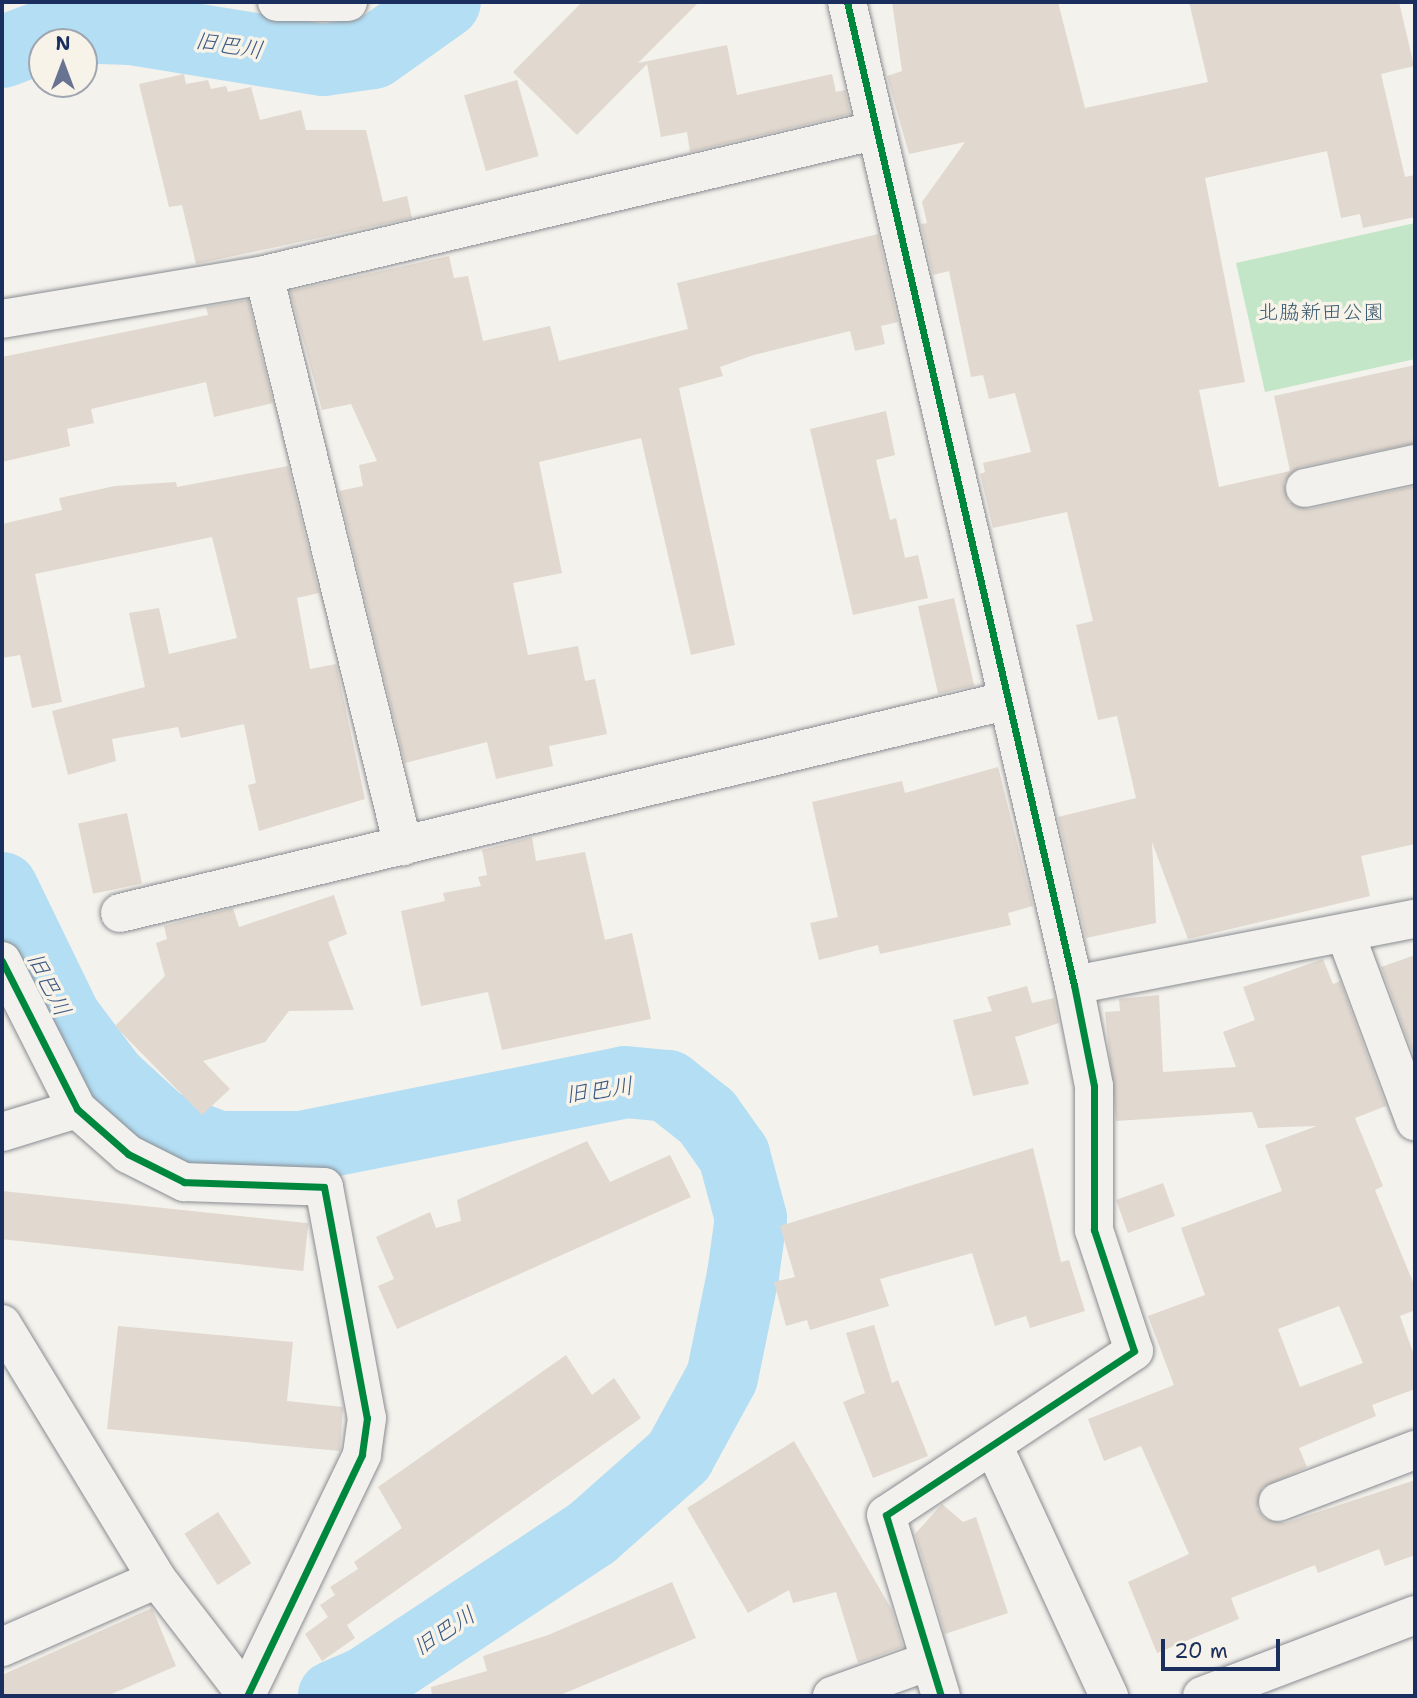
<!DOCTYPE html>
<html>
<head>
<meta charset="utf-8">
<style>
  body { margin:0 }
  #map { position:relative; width:1417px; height:1698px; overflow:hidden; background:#f4f2ec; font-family:"Shantell Sans","Klee One",sans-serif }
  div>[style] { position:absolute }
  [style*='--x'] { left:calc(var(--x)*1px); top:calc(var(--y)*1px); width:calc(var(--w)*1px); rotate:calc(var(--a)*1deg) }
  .green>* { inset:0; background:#c2e6c7 }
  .river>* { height:72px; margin:-36px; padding:0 36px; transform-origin:36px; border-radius:36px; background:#b3def4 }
  .building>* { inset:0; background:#e1d8cf; transform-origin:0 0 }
  .roads { filter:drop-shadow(0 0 2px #898c92) drop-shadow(0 0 2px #898c92) }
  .minor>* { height:38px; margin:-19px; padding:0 19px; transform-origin:19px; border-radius:19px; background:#f2f1ed }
  .tertiary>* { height:38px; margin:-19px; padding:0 19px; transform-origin:19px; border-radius:19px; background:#f2f1ed }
  .cycleway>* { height:7px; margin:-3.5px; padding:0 3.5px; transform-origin:3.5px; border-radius:3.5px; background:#00873e }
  span { translate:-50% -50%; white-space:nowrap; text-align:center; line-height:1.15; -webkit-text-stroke:7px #f7f3e8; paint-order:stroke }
  .park-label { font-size:21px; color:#3a5a70 }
  .water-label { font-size:23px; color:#3a5884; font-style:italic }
  .frame { position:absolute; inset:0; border:4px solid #1b2f5e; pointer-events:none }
  .north { position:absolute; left:28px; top:28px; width:70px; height:70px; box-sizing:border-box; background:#f7f3e8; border:2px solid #9fa5b1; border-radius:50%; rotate:0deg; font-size:19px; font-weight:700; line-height:28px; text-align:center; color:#1b2f5e }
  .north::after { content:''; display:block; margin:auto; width:24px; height:32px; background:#677390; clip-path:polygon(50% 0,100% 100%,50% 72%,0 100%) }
  .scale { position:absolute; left:1161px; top:1639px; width:119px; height:32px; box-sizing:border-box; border:4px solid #1b2f5e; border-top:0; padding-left:9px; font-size:21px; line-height:24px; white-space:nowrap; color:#1b2f5e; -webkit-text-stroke:5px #f7f3e8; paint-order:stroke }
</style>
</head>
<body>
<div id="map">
  <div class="green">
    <div style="clip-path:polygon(1415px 223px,1415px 359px,1265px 392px,1236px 263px)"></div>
  </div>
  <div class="river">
    <div style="--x:2;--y:52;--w:72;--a:-20.5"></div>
    <div style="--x:69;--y:27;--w:62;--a:1.8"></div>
    <div style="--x:131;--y:29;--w:194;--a:9.2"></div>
    <div style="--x:323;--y:60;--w:50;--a:-8"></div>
    <div style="--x:373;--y:53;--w:88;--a:-35.3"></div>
    <div style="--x:2;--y:888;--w:144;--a:64.1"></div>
    <div style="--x:65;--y:1018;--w:76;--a:53"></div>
    <div style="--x:111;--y:1079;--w:68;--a:42.6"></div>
    <div style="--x:161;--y:1125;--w:61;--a:21.1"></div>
    <div style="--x:218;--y:1147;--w:83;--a:0"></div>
    <div style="--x:301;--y:1147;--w:330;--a:-11.3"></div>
    <div style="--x:625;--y:1082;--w:43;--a:5.3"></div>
    <div style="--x:668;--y:1086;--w:50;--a:38.5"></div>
    <div style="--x:707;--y:1117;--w:47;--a:54.6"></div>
    <div style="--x:734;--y:1155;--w:65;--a:74.9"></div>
    <div style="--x:751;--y:1218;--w:58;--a:98"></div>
    <div style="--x:743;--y:1275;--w:104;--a:101.6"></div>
    <div style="--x:722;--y:1377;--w:90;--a:118.6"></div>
    <div style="--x:679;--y:1456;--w:116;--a:138.5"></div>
    <div style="--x:592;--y:1533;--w:272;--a:146.5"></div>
    <div style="--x:365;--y:1683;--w:34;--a:157"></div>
  </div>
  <div class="building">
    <div style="clip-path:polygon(582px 2px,699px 2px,638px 63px,727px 45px,737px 95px,832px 74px,836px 92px,845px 90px,850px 114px,690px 152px,687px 132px,661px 137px,647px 64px,577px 135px,513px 72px)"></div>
    <div style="clip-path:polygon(892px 2px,1058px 2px,1085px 108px,1208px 82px,1189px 2px,1399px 2px,1414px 66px,1381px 74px,1405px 177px,1415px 175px,1415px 217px,1363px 228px,1360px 214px,1341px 218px,1327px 151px,1205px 178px,1245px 382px,1199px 390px,1219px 487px,1290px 471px,1274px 396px,1415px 365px,1415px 443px,1300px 467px,1284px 482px,1288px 502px,1309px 509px,1415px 486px,1415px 844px,1361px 856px,1370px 896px,1188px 939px,1152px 842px,1156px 923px,1086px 938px,1058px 817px,1136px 798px,1117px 716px,1098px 720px,1076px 625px,1093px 621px,1067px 512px,993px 528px,980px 474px,985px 472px,983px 463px,1031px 452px,1015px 393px,989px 399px,983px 375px,971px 377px,949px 271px,933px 275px,921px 224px,927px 223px,922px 202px,965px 142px,909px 154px,887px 76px,902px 71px)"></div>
    <div style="clip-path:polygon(184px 74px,186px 84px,208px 80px,211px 89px,226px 86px,228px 92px,251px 87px,260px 120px,301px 110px,306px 130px,366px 130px,383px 202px,407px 196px,412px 218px,196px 264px,182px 205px,169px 207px,139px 84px)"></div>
    <div style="left:517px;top:80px;width:79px;height:55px;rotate:74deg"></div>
    <div style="clip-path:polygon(878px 234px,898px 322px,881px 326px,885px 344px,855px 351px,850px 331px,754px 355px,720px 367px,723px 376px,679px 388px,735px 645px,691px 655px,641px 438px,539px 462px,562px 573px,513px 583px,528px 655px,578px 646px,585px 681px,595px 679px,607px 734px,549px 746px,553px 766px,496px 779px,487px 742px,405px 763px,339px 491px,363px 486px,359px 465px,377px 461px,351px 404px,322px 410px,290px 291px,449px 256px,454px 278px,468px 276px,483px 341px,550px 326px,559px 361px,688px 329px,677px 283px)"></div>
    <div style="clip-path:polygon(248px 300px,273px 403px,214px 417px,206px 382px,91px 409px,94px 423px,67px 429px,70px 446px,2px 462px,2px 357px,208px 315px,206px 307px)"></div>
    <div style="clip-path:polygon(886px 411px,895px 455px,876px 460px,890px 520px,896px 518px,905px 558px,918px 555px,928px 598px,853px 615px,810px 429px)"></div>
    <div style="clip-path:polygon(288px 466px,319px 593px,297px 598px,310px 669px,336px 664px,365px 799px,259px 831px,248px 785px,256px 783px,244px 724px,181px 738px,178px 727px,112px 739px,116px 761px,68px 775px,52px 711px,145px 687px,129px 613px,159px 608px,169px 654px,237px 638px,212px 537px,35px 574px,62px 702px,32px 708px,20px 655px,2px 658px,2px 524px,62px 510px,59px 498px,115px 486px,176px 482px,177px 487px)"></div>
    <div style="left:954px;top:598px;width:90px;height:37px;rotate:77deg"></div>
    <div style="clip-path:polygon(998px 767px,1033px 906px,1008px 913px,1011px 925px,880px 954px,878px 945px,819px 960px,810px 923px,838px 917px,812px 802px,902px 781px,905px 793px)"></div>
    <div style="left:127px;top:813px;width:72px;height:50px;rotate:78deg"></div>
    <div style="clip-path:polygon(532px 837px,536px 861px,585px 852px,605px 940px,632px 933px,651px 1019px,502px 1050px,488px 992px,421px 1006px,401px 911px,445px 901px,443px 893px,481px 886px,478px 877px,487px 875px,482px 850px)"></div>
    <div style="clip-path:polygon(334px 895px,347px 934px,328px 942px,354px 1010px,289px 1011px,265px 1042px,203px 1061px,230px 1089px,202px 1115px,115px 1026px,165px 976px,156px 943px,167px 939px,164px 926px,233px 908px,239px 927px)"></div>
    <div style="clip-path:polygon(1415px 955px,1415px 1059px,1381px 967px)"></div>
    <div style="clip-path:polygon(evenodd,1323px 959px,1333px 984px,1340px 981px,1386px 1106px,1355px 1118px,1383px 1186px,1375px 1190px,1415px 1287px,1415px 1310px,1400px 1316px,1415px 1358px,1415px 1389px,1372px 1405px,1376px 1416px,1299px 1448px,1307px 1467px,1262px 1488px,1257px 1509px,1265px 1519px,1285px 1523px,1415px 1480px,1415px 1555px,1385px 1566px,1379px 1549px,1318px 1573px,1315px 1565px,1231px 1598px,1239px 1619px,1157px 1653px,1128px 1582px,1189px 1554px,1141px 1446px,1104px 1461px,1088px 1419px,1174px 1385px,1148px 1316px,1205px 1295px,1181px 1228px,1282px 1191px,1265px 1145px,1317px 1126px,1258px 1128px,1252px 1112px,1116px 1121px,1105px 1012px,1120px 1011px,1119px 999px,1159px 995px,1163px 1072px,1236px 1067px,1223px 1032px,1255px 1020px,1243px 987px,1323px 959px,1339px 1306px,1363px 1363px,1300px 1387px,1278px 1329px,1339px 1306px)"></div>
    <div style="clip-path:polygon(1027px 986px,1032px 1003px,1054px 998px,1059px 1023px,1015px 1037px,1029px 1084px,973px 1096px,953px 1020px,992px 1011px,987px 997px)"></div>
    <div style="clip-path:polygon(587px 1141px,610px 1182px,670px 1155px,691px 1197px,397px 1329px,378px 1286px,394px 1279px,376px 1237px,430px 1212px,436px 1228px,461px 1221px,457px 1200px)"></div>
    <div style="clip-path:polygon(1033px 1148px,1061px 1262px,1069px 1260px,1085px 1311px,1030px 1328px,1026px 1316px,995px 1326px,972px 1253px,880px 1279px,889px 1306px,810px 1330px,807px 1320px,786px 1326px,774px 1282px,795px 1277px,780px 1226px)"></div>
    <div style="left:1163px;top:1183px;width:35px;height:50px;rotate:70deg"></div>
    <div style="left:2px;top:1191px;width:308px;height:48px;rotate:6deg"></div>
    <div style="clip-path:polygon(874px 1325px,892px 1383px,898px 1380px,928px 1456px,873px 1478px,843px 1402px,865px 1393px,846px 1333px)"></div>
    <div style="clip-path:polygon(118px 1326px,293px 1342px,287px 1401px,343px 1407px,340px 1451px,107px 1429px)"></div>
    <div style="clip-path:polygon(566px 1355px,592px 1395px,614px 1378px,641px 1418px,347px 1625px,355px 1638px,322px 1661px,305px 1634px,328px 1617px,320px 1605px,335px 1595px,330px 1587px,358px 1569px,354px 1562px,402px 1528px,378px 1487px)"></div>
    <div style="clip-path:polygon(794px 1441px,892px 1610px,903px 1647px,858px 1663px,836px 1592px,793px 1603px,789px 1590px,748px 1613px,687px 1508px)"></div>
    <div style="clip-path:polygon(942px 1504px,963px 1522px,976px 1517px,1008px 1613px,945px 1634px,915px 1534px)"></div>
    <div style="left:218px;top:1512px;width:61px;height:40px;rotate:57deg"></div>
    <div style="clip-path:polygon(672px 1582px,696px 1638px,558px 1696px,432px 1696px,431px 1687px,487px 1671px,483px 1656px,548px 1635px)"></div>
    <div style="clip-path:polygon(152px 1608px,176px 1666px,107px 1696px,2px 1696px,2px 1675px)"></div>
  </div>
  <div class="roads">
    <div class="minor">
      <div style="--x:277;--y:2;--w:71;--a:0"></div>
      <div style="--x:847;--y:2;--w:1009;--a:77"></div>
      <div style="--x:1074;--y:985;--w:103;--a:78.8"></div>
      <div style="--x:1094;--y:1086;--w:144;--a:90"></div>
      <div style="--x:1094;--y:1230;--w:127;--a:71.7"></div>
      <div style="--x:1134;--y:1351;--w:297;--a:146.5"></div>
      <div style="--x:886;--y:1515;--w:189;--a:73.1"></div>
      <div style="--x:264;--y:275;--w:588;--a:76.32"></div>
      <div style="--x:2;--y:319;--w:266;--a:-9.5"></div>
      <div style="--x:264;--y:275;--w:626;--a:-13.3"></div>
      <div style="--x:1305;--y:488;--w:113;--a:-12.3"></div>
      <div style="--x:120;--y:913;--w:910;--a:-13.47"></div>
      <div style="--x:1345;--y:933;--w:201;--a:69.6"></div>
      <div style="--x:2;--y:961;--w:166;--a:63.1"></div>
      <div style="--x:77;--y:1109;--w:68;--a:41.4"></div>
      <div style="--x:128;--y:1154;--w:63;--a:26.6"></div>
      <div style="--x:184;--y:1182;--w:140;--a:2"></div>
      <div style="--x:324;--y:1187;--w:235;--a:79.5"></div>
      <div style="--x:367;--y:1418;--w:37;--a:98"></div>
      <div style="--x:362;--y:1455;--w:267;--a:115.8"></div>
      <div style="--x:1074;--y:985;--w:347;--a:-11"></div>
      <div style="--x:2;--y:1132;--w:78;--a:-17"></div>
      <div style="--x:2;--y:1324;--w:298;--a:58.7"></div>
      <div style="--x:157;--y:1579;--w:148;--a:52.4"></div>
      <div style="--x:1278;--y:1502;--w:147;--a:-20.8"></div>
      <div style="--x:2;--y:1647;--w:169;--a:-23.7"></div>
      <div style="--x:832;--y:1696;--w:103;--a:-19.8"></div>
      <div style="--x:1202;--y:1696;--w:228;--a:-20.8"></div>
    </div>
    <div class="tertiary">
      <div style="--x:993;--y:1445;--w:277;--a:65.2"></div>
    </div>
  </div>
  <div class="cycleway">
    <div style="--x:847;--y:2;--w:1009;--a:77"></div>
    <div style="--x:1074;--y:985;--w:103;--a:78.8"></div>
    <div style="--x:1094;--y:1086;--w:144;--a:90"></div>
    <div style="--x:1094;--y:1230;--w:127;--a:71.7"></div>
    <div style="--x:1134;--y:1351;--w:297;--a:146.5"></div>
    <div style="--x:886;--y:1515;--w:189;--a:73.1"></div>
    <div style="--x:2;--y:961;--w:166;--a:63.1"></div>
    <div style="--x:77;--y:1109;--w:68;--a:41.4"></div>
    <div style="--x:128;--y:1154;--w:63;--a:26.6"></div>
    <div style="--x:184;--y:1182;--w:140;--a:2"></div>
    <div style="--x:324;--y:1187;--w:235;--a:79.5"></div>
    <div style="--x:367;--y:1418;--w:37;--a:98"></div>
    <div style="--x:362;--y:1455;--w:267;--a:115.5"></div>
  </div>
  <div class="park-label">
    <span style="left:1321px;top:312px">北脇新田公園</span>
  </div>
  <div class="water-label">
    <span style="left:229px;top:45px;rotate:9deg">旧巴川</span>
    <span style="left:49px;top:984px;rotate:63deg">旧巴川</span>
    <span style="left:599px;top:1090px;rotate:-8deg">旧巴川</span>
    <span style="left:444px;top:1631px;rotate:-33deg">旧巴川</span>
  </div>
  <div class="frame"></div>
  <div class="north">N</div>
  <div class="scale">20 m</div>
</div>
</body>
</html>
